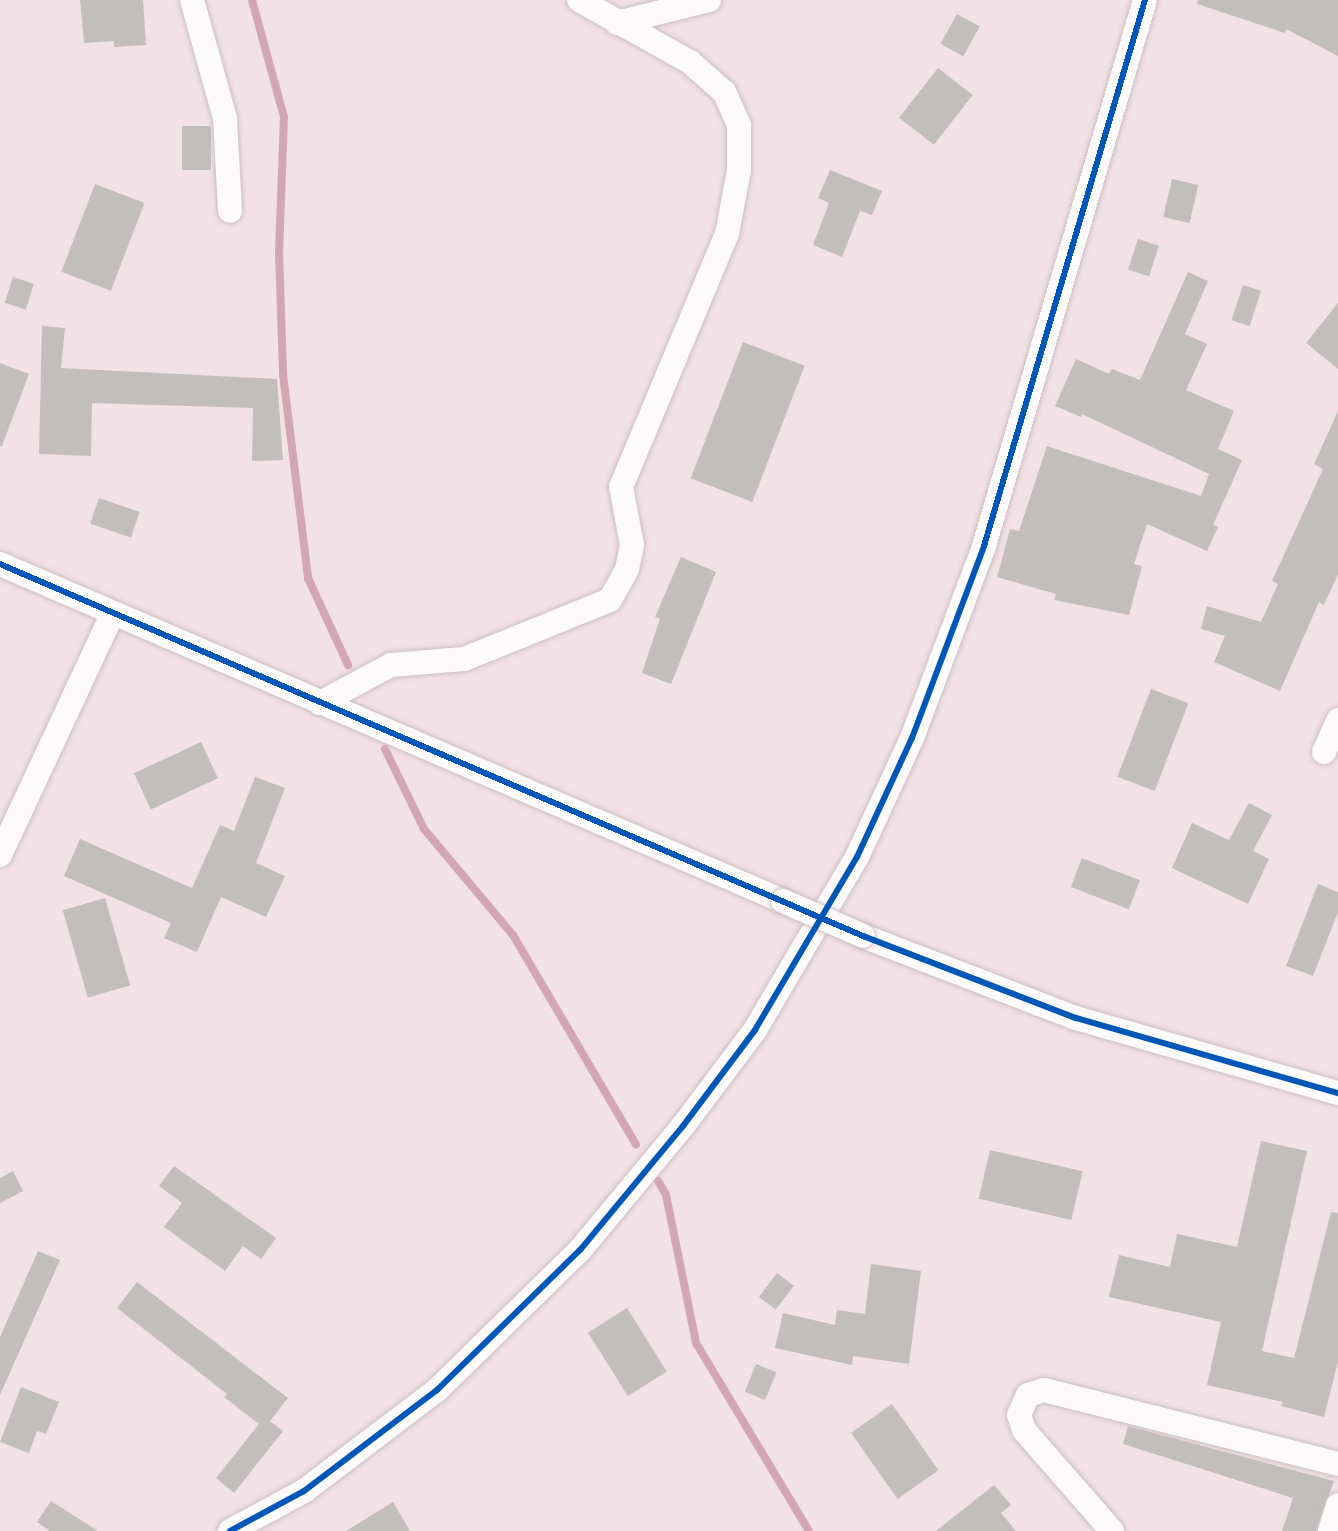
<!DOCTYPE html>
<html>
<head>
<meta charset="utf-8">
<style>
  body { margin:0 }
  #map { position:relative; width:1338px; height:1531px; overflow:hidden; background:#f2e1e6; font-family:Roboto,sans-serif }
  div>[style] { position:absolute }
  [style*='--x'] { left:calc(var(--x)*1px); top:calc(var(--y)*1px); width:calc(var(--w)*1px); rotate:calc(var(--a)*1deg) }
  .stream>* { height:8px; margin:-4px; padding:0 4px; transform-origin:4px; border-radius:4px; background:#d3a6b4 }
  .building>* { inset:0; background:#c2bebb; transform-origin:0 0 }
  .roads { filter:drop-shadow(0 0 2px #ccbec2) drop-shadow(0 0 2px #ccbec2) }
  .minor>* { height:24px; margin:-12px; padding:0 12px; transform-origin:12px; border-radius:12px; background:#fdfafb }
  .bridges { filter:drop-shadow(0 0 2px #ccbec2) drop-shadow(0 0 2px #ccbec2) }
  .minor-bridge>* { height:24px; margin:-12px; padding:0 12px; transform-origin:12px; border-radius:12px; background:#fdfafb }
  .cycleway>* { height:6px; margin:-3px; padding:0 3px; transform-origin:3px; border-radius:3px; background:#0057b8 }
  span { translate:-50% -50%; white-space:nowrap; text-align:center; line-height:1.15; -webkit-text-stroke:4.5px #fff; paint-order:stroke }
</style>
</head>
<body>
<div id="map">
  <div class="stream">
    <div style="--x:252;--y:0;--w:121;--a:74.7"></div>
    <div style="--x:284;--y:117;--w:134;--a:92.1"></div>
    <div style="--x:279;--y:251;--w:123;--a:88.1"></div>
    <div style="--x:283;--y:374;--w:206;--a:83"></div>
    <div style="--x:308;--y:578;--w:96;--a:65.3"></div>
    <div style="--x:385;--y:749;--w:89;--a:64"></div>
    <div style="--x:424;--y:829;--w:138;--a:50"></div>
    <div style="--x:513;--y:935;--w:243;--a:59.6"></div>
    <div style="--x:658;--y:1181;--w:16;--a:60"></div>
    <div style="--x:666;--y:1195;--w:151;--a:78.5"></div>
    <div style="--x:696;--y:1343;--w:219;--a:59"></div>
  </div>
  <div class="building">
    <div style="clip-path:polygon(80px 0,143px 0,146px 45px,114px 47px,114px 41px,84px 43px)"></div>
    <div style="clip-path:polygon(1198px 0,1338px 0,1338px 56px,1286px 29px,1285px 33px,1197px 4px)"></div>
    <div style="left:957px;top:14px;width:26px;height:34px;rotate:29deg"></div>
    <div style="left:938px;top:68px;width:44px;height:63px;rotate:38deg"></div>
    <div style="left:182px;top:126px;width:29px;height:44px"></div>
    <div style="clip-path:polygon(830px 170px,882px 191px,872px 215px,860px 211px,842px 257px,813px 245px,829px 203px,818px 198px)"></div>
    <div style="left:1172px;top:179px;width:27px;height:39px;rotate:13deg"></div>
    <div style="left:95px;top:184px;width:53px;height:94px;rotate:21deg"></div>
    <div style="left:1138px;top:239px;width:22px;height:32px;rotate:18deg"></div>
    <div style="clip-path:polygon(1188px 272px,1208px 281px,1185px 334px,1207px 344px,1186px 390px,1234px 411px,1218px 449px,1242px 460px,1213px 525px,1218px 527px,1207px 551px,1147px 524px,1134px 564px,1142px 566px,1129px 615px,1054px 600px,1056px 594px,997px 577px,1010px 529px,1019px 531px,1047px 446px,1201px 496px,1209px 474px,1082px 414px,1081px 417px,1055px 406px,1076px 359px,1109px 374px,1112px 369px,1140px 380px)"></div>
    <div style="left:13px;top:277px;width:22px;height:27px;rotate:18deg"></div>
    <div style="left:1243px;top:285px;width:19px;height:37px;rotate:18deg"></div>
    <div style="clip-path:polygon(1338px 303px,1338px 369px,1306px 343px)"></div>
    <div style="clip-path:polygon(42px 326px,65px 328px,61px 368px,277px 379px,283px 460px,252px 461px,253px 408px,92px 403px,91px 456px,39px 454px)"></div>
    <div style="left:743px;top:342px;width:66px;height:146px;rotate:21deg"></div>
    <div style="clip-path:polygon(0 363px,29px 374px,2px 446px,0 446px)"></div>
    <div style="clip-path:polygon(1338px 411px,1338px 574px,1324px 605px,1319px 602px,1280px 691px,1214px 662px,1225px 636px,1201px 629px,1207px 606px,1261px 622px,1278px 584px,1272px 581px,1323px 469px,1314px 464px)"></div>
    <div style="left:99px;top:498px;width:43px;height:27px;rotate:19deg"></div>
    <div style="clip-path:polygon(681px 557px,716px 572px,671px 684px,642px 673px,660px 619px,655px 617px)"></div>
    <div style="left:1151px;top:689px;width:40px;height:94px;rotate:21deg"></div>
    <div style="left:201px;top:742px;width:40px;height:74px;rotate:65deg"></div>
    <div style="clip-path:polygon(255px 777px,285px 788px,256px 863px,285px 876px,266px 917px,221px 897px,197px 952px,164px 938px,171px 923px,64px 876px,80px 839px,192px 888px,220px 825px,234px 831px)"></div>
    <div style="clip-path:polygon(1249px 803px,1272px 815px,1253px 851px,1269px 859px,1248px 904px,1172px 868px,1192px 823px,1229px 840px)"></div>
    <div style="left:1082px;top:858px;width:62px;height:31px;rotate:21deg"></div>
    <div style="clip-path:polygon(1318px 884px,1338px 892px,1338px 912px,1313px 976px,1286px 966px)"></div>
    <div style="left:105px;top:898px;width:91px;height:44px;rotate:74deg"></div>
    <div style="clip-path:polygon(1261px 1141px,1307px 1151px,1262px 1351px,1294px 1358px,1331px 1212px,1338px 1213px,1338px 1362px,1324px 1417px,1281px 1406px,1283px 1402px,1207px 1385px,1221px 1322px,1109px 1297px,1119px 1255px,1170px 1267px,1177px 1234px,1237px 1247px)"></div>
    <div style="left:990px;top:1150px;width:95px;height:50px;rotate:13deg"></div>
    <div style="clip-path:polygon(174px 1166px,276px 1238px,261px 1259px,243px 1246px,225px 1271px,164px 1227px,182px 1203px,159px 1186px)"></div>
    <div style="clip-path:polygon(13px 1171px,23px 1191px,0 1203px,0 1178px)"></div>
    <div style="clip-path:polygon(38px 1251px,60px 1260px,0 1395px,0 1337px)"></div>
    <div style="clip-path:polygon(871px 1264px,921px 1271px,909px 1364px,853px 1356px,852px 1365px,775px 1348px,783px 1313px,835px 1325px,837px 1310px,865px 1314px)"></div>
    <div style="left:777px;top:1273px;width:21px;height:30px;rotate:37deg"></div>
    <div style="clip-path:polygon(137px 1282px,288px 1398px,270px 1421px,283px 1431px,234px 1493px,216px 1478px,259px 1424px,224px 1397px,227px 1394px,117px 1308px)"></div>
    <div style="left:627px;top:1308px;width:75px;height:46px;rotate:58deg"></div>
    <div style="left:756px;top:1364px;width:22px;height:30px;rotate:22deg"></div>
    <div style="clip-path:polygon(21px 1387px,59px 1402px,46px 1434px,37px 1431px,29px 1453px,0 1442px)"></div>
    <div style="left:892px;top:1404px;width:81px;height:50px;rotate:55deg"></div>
    <div style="clip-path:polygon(1128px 1426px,1334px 1481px,1316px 1531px,1282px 1531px,1293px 1498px,1123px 1444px)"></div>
    <div style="clip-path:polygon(994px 1485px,1011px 1505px,1001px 1513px,1016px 1531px,936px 1531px)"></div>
    <div style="clip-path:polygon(51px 1501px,98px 1531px,50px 1531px,37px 1522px)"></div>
    <div style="clip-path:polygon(393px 1502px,410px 1531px,346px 1531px)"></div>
  </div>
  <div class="roads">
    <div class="minor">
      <div style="--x:192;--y:0;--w:123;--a:74.4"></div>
      <div style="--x:225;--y:118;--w:93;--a:86.9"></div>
      <div style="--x:617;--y:23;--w:95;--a:-14"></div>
      <div style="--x:0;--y:564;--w:852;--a:23.29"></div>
      <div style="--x:320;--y:703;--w:81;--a:-28.2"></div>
      <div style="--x:391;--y:665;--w:73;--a:-4.7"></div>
      <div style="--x:464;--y:659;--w:157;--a:-22"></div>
      <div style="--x:610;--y:600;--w:35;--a:-61"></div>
      <div style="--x:627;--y:569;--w:25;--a:-78"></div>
      <div style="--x:632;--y:545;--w:59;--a:-100.7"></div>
      <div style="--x:621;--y:487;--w:274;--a:-67.3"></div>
      <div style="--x:727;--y:234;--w:65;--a:-79.4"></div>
      <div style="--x:739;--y:170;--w:45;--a:-90"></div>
      <div style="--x:739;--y:125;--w:36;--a:-114"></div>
      <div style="--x:724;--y:92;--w:45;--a:-138.6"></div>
      <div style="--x:690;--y:62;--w:127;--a:-150.8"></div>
      <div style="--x:1324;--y:752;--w:35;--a:-66"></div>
      <div style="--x:0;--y:855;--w:265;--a:-65"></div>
      <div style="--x:863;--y:936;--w:228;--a:21.1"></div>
      <div style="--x:1076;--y:1018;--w:273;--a:16"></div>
      <div style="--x:230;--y:1531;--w:84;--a:-28.4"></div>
      <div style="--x:304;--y:1491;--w:167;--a:-37.2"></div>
      <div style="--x:437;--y:1390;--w:200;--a:-44.4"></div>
      <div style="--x:580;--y:1250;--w:161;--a:-50.3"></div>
      <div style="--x:683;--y:1126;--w:120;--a:-53.1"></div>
      <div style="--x:755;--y:1030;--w:201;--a:-59.5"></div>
      <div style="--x:857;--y:857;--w:131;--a:-65.2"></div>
      <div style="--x:912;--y:738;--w:205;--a:-69.4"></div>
      <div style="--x:984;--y:546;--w:569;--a:-73.57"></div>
      <div style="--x:1112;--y:1531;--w:134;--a:-131.1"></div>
      <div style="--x:1024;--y:1430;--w:16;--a:-108"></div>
      <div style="--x:1019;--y:1415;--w:22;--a:-66"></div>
      <div style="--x:1028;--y:1395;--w:17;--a:-17"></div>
      <div style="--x:1044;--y:1390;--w:303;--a:14.1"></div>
      <div style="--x:1330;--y:1531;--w:27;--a:-73"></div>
    </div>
  </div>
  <div class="bridges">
    <div class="minor-bridge">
      <div style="--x:783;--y:901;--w:87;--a:23.6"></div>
    </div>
  </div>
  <div class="cycleway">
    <div style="--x:0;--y:564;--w:940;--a:23.32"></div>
    <div style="--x:863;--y:936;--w:228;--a:21.1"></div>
    <div style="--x:1076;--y:1018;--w:273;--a:16"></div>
    <div style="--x:230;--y:1531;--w:84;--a:-28.4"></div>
    <div style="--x:304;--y:1491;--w:167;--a:-37.2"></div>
    <div style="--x:437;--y:1390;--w:200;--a:-44.4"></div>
    <div style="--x:580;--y:1250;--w:161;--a:-50.3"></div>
    <div style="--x:683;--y:1126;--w:120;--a:-53.1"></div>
    <div style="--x:755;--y:1030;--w:201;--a:-59.5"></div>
    <div style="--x:857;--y:857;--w:131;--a:-65.2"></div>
    <div style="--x:912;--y:738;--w:205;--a:-69.4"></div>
    <div style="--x:984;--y:546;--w:569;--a:-73.57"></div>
  </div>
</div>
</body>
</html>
